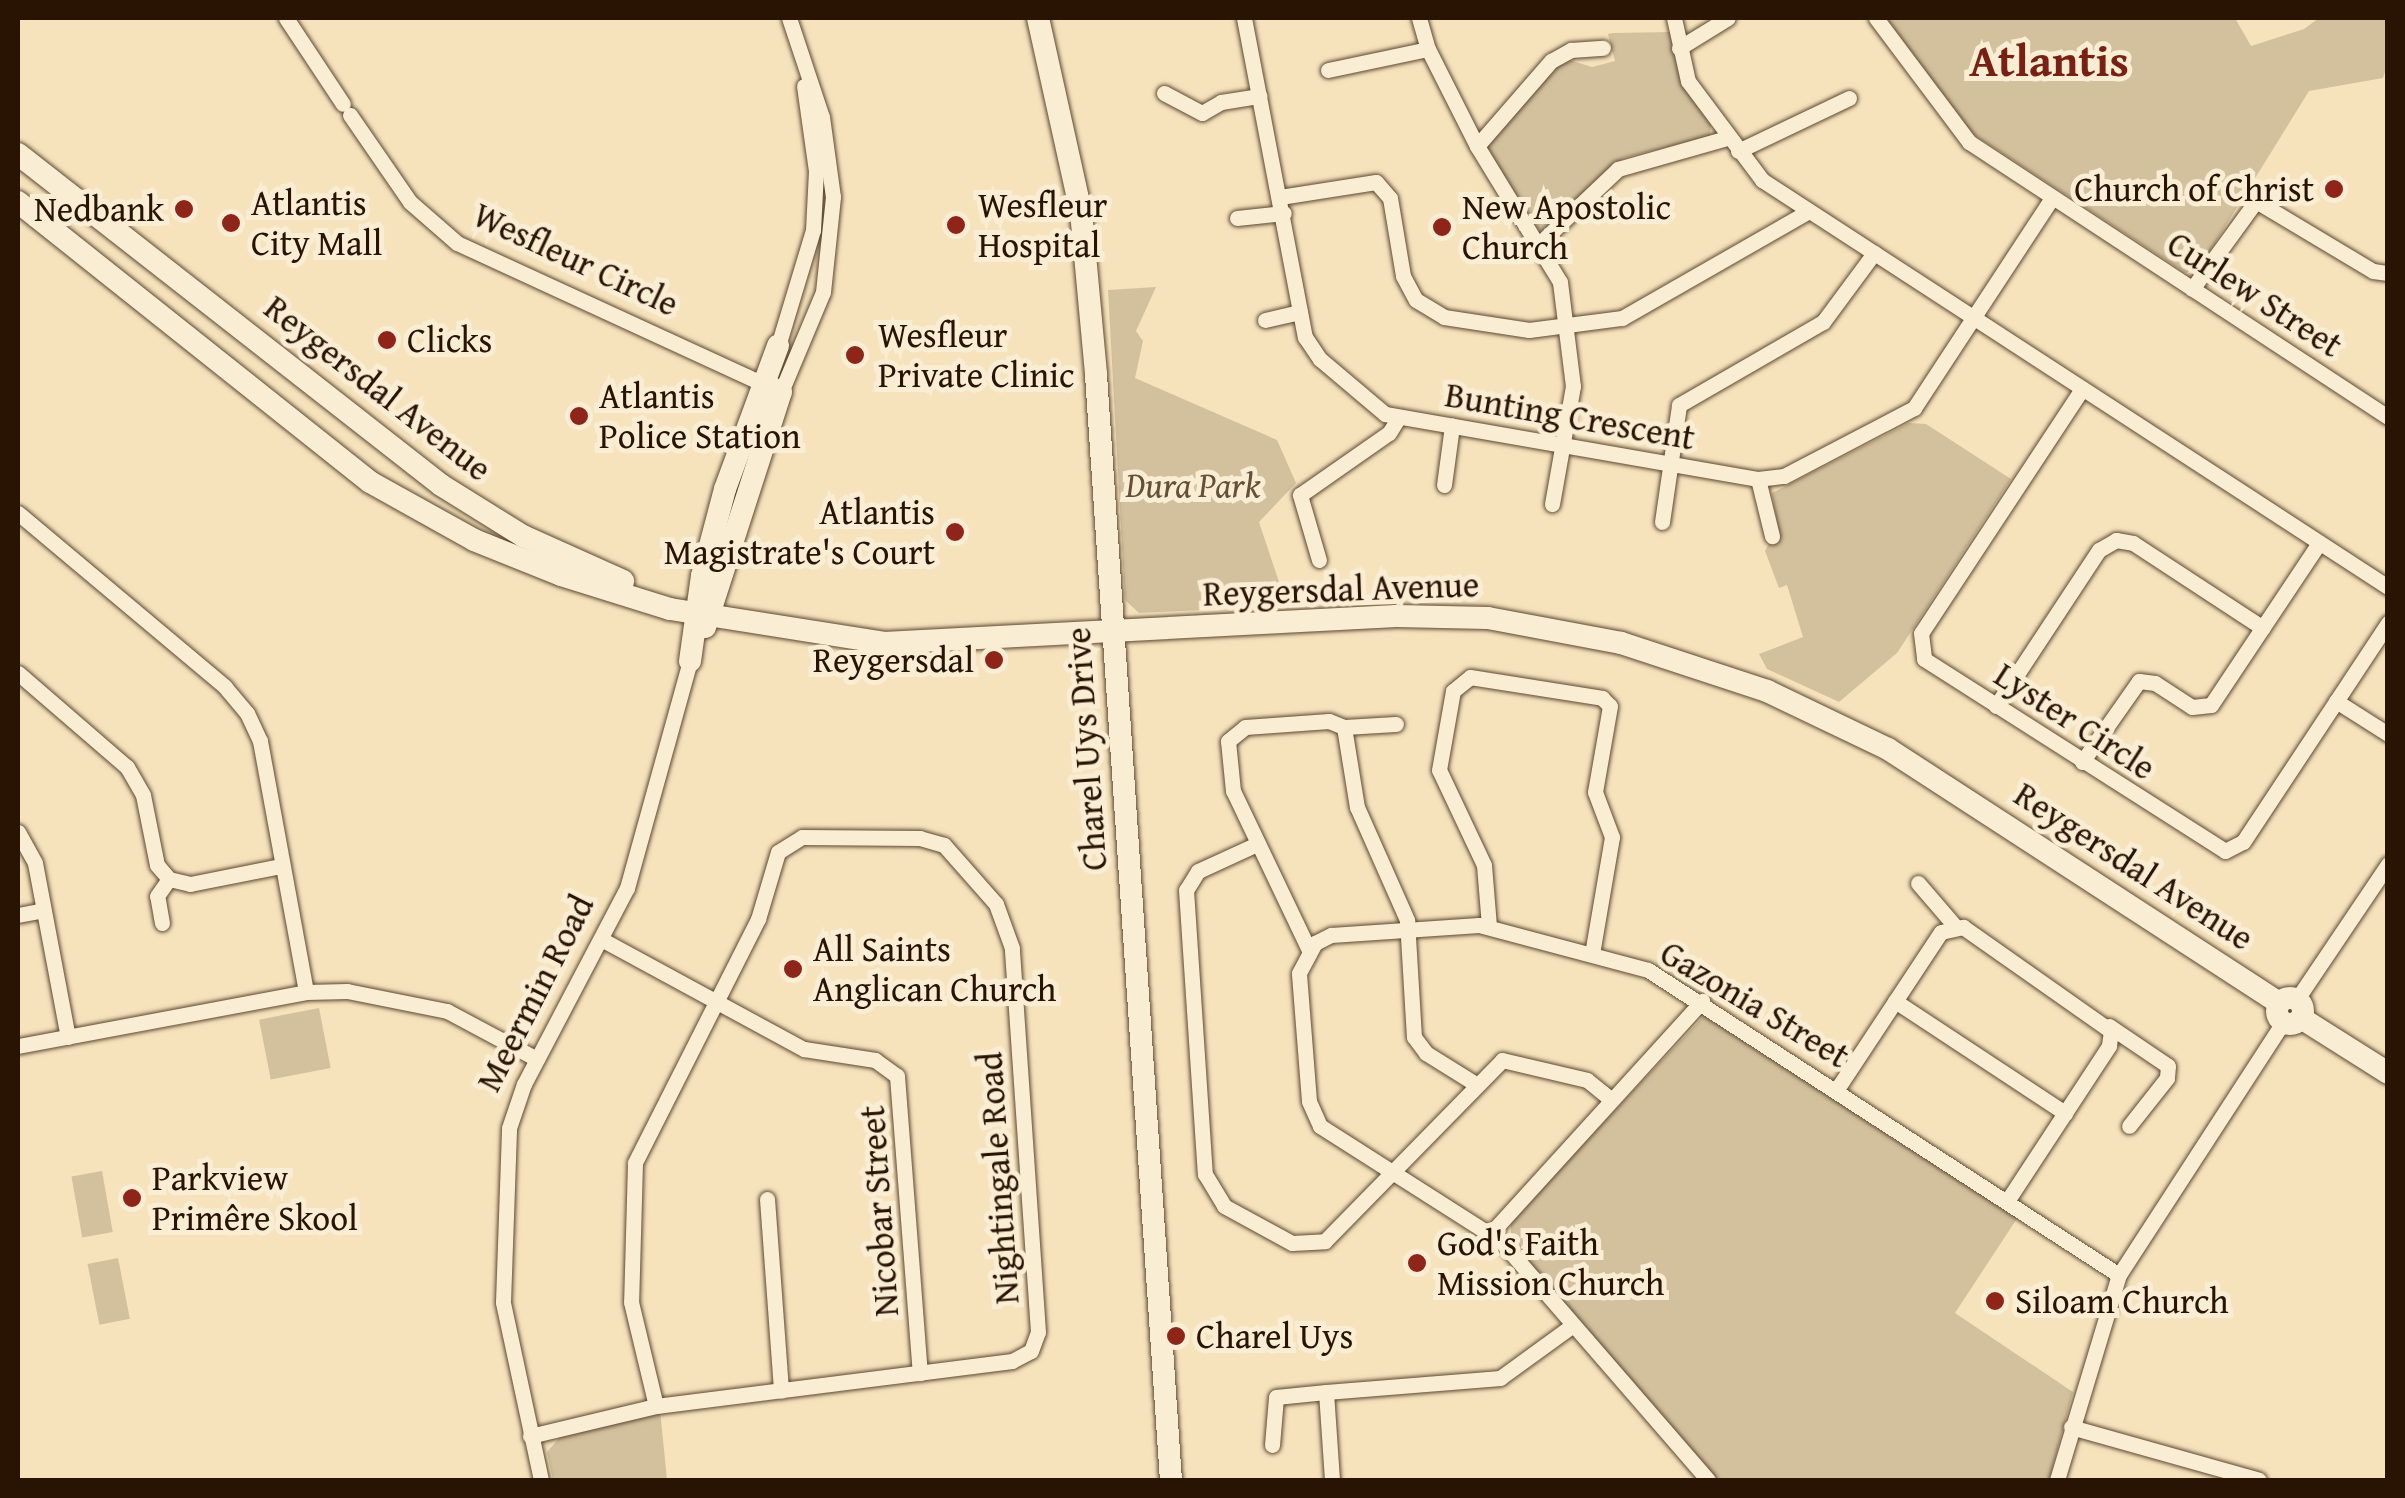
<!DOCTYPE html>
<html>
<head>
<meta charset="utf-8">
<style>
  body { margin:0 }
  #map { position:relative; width:2405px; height:1498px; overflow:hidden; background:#f6e3bc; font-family:"Gentium Book Plus",serif }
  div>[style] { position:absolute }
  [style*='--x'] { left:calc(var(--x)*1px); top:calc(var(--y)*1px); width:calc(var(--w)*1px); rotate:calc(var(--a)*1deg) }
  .green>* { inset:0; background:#d3c09d; transform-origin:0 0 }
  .roads { filter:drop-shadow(0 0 2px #5c4831) drop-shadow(0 0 2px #5c4831) }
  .street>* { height:15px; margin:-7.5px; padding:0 7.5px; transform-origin:7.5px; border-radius:7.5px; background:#f9edd3 }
  .secondary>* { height:22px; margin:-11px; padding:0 11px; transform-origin:11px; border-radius:11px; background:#f9edd3 }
  .secondary>.ring { margin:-11px; padding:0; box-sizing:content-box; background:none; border:22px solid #f9edd3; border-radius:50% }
  .dots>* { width:28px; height:28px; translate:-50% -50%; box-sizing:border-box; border:5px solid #f9edd3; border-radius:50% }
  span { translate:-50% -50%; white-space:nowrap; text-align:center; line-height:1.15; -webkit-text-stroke:10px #f9edd3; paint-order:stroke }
  .poi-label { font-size:35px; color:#291403 }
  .right { translate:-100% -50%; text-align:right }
  .left { translate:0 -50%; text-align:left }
  .street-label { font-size:35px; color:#291403 }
  .park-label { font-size:35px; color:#645039; font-style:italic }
  .district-label { font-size:45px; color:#7a1f14; font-weight:700 }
  .frame { position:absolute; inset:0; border:20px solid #291403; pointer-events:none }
</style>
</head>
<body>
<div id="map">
  <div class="green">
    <div style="clip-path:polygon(1886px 18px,2235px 18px,2251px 46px,2304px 29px,2319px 18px,2387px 18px,2387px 65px,2383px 78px,2309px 91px,2200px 267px,2186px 273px,1970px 132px)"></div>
    <div style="clip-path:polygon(1670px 32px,1711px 124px,1710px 136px,1623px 158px,1545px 230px,1538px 229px,1485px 145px,1553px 65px,1566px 59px,1592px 67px,1615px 61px,1608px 34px,1613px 33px)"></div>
    <div style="clip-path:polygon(1156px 287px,1136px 331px,1143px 341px,1135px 378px,1277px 440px,1296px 483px,1259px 522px,1287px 606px,1139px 613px,1125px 600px,1108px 290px)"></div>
    <div style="clip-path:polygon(1909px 423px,1926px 424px,2011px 479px,1897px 653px,1839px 702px,1767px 669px,1759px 654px,1803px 637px,1787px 585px,1779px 588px,1765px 551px,1778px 526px,1772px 493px)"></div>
    <div style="left:319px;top:1008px;width:61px;height:61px;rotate:79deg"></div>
    <div style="clip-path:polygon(1705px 1015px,2018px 1217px,1955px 1313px,2073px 1392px,2049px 1480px,1716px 1480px,1511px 1246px,1511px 1220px)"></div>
    <div style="left:102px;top:1171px;width:62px;height:31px;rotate:80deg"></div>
    <div style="left:118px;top:1258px;width:62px;height:31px;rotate:79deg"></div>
    <div style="clip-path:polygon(660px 1410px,667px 1480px,553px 1480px,547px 1452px,562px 1435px)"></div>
  </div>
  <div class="roads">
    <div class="street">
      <div style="--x:286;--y:18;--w:103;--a:56.5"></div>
      <div style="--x:1244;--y:18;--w:325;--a:79.2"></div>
      <div style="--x:1305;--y:337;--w:27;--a:56"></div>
      <div style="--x:1320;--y:359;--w:85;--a:40.2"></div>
      <div style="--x:1385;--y:414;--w:379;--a:9.9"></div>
      <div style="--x:1758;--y:479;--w:26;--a:-7"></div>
      <div style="--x:1784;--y:476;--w:147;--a:-27.6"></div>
      <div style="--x:1914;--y:408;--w:251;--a:-56.7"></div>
      <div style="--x:1419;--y:18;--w:32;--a:74"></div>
      <div style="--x:1428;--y:49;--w:109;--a:63.2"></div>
      <div style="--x:1477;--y:146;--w:159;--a:58.6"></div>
      <div style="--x:1560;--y:282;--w:105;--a:82.9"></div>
      <div style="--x:1573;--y:386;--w:120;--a:100.1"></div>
      <div style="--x:1674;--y:18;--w:65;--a:77.5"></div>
      <div style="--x:1688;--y:81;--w:124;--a:53.2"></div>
      <div style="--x:1762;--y:180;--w:747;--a:33.03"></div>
      <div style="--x:1876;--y:18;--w:155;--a:53.1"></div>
      <div style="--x:1969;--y:142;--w:501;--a:33.28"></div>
      <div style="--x:1679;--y:48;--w:57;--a:-31.5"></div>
      <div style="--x:1328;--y:70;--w:102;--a:-11.9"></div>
      <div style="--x:1164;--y:93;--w:43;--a:27.8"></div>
      <div style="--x:1202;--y:113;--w:22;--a:-30"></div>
      <div style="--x:1221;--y:102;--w:39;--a:-9"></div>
      <div style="--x:350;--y:115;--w:106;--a:55.4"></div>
      <div style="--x:410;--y:202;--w:62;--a:41.1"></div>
      <div style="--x:457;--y:243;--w:337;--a:24.7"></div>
      <div style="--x:1477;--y:146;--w:113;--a:-49"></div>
      <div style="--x:1551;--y:61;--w:23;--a:-29"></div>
      <div style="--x:1571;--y:50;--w:32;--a:-4"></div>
      <div style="--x:1738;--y:151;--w:123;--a:-25.5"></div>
      <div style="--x:1280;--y:197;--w:97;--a:-8.9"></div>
      <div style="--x:1376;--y:182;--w:21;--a:49"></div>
      <div style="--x:1390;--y:198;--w:79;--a:80.5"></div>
      <div style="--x:1403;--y:276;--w:27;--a:62"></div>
      <div style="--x:1416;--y:300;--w:33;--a:31"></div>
      <div style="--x:1444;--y:317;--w:86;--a:8.7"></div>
      <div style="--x:1529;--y:330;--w:94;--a:-7.4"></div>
      <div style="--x:1622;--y:318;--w:215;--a:-29.8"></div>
      <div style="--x:1237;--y:218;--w:47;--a:-6.1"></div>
      <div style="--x:1539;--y:244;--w:109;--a:-43.5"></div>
      <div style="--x:1618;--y:169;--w:113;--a:-15.9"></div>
      <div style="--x:2192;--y:289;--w:109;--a:-54"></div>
      <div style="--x:2256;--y:201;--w:136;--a:30.9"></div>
      <div style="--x:2373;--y:271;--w:15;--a:8"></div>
      <div style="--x:1265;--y:320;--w:36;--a:-13"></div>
      <div style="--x:778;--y:346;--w:121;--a:-73.2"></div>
      <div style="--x:813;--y:230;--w:59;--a:-87.1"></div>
      <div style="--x:816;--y:171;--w:86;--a:-98"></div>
      <div style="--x:2082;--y:389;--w:292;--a:123.4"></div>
      <div style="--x:1921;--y:633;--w:26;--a:83"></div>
      <div style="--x:1924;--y:659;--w:357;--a:32.5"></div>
      <div style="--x:2225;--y:851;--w:20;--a:-27"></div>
      <div style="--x:2243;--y:842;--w:263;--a:-56.5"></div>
      <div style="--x:781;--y:392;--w:108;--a:-67.2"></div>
      <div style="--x:823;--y:292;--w:96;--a:-84"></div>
      <div style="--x:833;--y:197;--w:81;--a:-97.8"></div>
      <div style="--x:822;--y:117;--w:104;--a:-108.4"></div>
      <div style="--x:1758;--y:479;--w:59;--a:76.2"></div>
      <div style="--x:1444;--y:485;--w:60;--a:-82.3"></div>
      <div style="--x:18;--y:513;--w:270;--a:40"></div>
      <div style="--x:225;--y:687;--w:34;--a:50"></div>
      <div style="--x:247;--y:713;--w:31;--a:65"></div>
      <div style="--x:260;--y:741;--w:255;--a:79.6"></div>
      <div style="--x:1662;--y:522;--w:118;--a:-81.7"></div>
      <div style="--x:1679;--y:405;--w:166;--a:-30"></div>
      <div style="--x:1823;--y:322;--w:86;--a:-53.5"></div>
      <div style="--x:1319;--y:560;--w:68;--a:-106.3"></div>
      <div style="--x:1300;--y:495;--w:108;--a:-34.9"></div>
      <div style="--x:1389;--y:433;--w:19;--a:-58"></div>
      <div style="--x:18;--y:673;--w:144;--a:40.8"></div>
      <div style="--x:127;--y:767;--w:32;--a:60"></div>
      <div style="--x:143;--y:795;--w:71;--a:78.7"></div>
      <div style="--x:157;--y:865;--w:18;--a:49"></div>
      <div style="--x:169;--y:879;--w:22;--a:13"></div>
      <div style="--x:190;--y:884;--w:93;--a:-11.2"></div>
      <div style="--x:2336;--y:701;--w:62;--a:32.4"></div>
      <div style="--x:1996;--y:706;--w:187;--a:-56.6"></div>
      <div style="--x:2099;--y:550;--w:20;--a:-30"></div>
      <div style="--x:2116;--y:540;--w:17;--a:10"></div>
      <div style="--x:2133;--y:543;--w:155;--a:33.2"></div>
      <div style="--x:1344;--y:727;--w:81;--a:80.8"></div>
      <div style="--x:1357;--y:807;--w:124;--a:66.1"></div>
      <div style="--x:1407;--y:920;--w:117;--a:86.6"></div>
      <div style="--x:1414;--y:1037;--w:20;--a:53"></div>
      <div style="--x:1426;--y:1053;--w:57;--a:32"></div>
      <div style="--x:2082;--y:762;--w:99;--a:-54.9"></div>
      <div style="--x:2139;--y:681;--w:16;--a:7"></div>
      <div style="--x:2155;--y:683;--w:44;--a:33"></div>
      <div style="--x:2192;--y:707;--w:19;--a:-6"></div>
      <div style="--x:2211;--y:705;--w:195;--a:-56.3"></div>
      <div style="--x:18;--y:832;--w:35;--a:61"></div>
      <div style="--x:35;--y:863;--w:177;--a:79.3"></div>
      <div style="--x:1257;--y:844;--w:65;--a:155.4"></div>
      <div style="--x:1198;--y:871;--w:22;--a:122"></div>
      <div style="--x:1186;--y:890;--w:285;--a:86.2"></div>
      <div style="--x:1205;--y:1174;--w:37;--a:59"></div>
      <div style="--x:1224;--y:1206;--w:77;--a:28.6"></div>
      <div style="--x:1292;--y:1243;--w:33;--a:-3"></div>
      <div style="--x:1325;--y:1241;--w:253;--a:-45.6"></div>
      <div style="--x:1502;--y:1060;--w:87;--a:13.2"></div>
      <div style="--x:1587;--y:1080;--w:32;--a:39"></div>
      <div style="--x:1918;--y:883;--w:55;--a:49.4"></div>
      <div style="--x:18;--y:915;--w:26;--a:-11"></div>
      <div style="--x:162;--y:923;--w:27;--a:-100"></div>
      <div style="--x:157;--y:896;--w:21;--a:-55"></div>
      <div style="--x:1489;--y:926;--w:61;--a:-94.7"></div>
      <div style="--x:1484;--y:865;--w:105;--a:-115.3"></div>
      <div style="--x:1439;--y:770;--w:80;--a:-80"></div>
      <div style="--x:1453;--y:691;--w:22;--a:-39"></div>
      <div style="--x:1470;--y:677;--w:134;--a:9"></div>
      <div style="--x:1602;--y:698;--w:11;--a:45"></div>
      <div style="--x:1610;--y:706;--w:87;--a:99.9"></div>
      <div style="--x:1595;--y:792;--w:48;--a:69.3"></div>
      <div style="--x:1612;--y:837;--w:119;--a:99.7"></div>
      <div style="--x:601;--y:939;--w:231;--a:28.5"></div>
      <div style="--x:804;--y:1049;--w:72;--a:8.8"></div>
      <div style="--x:875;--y:1060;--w:27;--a:36"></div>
      <div style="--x:897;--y:1076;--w:298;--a:85.6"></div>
      <div style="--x:1309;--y:950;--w:176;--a:-115.5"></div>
      <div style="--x:1233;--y:791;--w:50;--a:-95.7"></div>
      <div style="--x:1228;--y:741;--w:22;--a:-39"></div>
      <div style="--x:1245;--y:727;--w:84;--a:-4.1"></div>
      <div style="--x:1329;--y:721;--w:16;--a:22"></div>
      <div style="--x:1344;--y:727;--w:52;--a:-3.3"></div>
      <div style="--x:2297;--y:999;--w:163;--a:-56"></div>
      <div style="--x:1895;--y:1001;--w:204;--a:33.4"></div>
      <div style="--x:2109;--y:1026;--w:71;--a:34.1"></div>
      <div style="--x:2168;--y:1066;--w:12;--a:95"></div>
      <div style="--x:2167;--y:1078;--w:61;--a:128.4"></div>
      <div style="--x:18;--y:1046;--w:293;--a:-10.6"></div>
      <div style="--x:306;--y:992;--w:41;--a:-1.4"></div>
      <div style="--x:347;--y:991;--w:102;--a:11.3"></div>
      <div style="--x:447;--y:1011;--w:102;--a:28.1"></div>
      <div style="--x:1837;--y:1089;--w:188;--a:-56.5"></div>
      <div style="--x:1941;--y:932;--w:23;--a:-13"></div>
      <div style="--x:1963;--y:927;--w:181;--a:35.1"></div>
      <div style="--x:2111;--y:1031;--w:15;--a:98"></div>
      <div style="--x:2109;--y:1046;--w:186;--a:123.3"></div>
      <div style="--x:767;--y:1199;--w:192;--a:85.8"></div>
      <div style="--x:1491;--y:1233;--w:314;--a:-47.7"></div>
      <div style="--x:2071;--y:1427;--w:195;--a:15.7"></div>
      <div style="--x:530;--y:1436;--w:130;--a:-13.4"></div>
      <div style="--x:656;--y:1406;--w:359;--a:-7.2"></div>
      <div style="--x:1012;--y:1361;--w:21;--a:-28"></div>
      <div style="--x:1031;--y:1351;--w:20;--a:-70"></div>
      <div style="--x:1038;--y:1332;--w:385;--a:-93.9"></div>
      <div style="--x:1012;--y:948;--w:47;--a:-110"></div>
      <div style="--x:996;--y:904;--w:79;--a:-131.4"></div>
      <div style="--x:944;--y:845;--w:25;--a:-164"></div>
      <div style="--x:920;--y:838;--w:118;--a:-179.5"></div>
      <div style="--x:802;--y:837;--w:28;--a:148"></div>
      <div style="--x:778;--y:852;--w:70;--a:106.6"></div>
      <div style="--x:758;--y:919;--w:273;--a:116.8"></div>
      <div style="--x:635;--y:1163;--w:139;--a:91.6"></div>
      <div style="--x:631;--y:1302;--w:107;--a:76.5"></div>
      <div style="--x:1272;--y:1445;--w:48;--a:-85.2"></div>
      <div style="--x:1276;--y:1397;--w:50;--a:-5.7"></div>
      <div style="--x:541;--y:1480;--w:182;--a:-102.1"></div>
      <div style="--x:503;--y:1302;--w:174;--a:-88"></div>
      <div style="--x:509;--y:1128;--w:46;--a:-71.2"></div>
      <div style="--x:524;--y:1084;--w:221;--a:-62.3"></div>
      <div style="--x:627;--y:888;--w:236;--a:-74.5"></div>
      <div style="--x:1332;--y:1480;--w:88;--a:-93.9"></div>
      <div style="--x:1326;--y:1392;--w:175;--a:-4.6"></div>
      <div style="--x:1500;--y:1378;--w:90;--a:-36"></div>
      <div style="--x:1708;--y:1480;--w:315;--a:-130.9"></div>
      <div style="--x:1502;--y:1242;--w:216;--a:-147.5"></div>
      <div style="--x:1320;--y:1126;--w:27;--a:-114"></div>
      <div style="--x:1309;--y:1101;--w:128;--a:-94.5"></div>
      <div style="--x:1299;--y:973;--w:34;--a:-62"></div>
      <div style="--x:1315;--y:943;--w:18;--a:-27"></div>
      <div style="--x:1331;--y:935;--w:148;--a:-3.9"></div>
      <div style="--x:1479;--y:925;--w:175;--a:14.9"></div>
      <div style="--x:1648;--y:970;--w:561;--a:32.93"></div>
      <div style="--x:2057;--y:1480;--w:214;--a:-73.2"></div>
      <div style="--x:2119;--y:1275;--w:302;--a:-57"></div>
    </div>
    <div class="secondary">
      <div style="--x:1038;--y:18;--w:199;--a:77.5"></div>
      <div style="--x:1081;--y:212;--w:164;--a:84.7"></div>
      <div style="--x:1096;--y:375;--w:1108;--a:86.12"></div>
      <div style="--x:18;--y:154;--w:537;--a:38.04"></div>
      <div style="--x:441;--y:485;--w:97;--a:31.9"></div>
      <div style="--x:523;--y:536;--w:110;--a:24.2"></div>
      <div style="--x:18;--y:202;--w:450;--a:38.5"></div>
      <div style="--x:370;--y:482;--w:119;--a:29.1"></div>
      <div style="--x:474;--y:540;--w:94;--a:21.9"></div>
      <div style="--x:561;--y:575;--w:114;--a:17.3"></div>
      <div style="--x:670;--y:609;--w:217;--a:9"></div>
      <div style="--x:884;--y:643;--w:513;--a:-3.02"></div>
      <div style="--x:1396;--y:616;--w:92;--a:1.2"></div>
      <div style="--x:1488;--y:618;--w:135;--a:10.6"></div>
      <div style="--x:1621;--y:643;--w:154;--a:18.2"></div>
      <div style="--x:1767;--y:691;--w:134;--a:25.6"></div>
      <div style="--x:1888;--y:749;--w:466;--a:33"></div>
      <div style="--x:705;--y:627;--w:247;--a:-72.1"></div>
      <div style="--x:781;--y:392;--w:20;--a:-156"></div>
      <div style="--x:690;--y:661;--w:86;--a:-82"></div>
      <div style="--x:702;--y:576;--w:90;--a:-75.2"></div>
      <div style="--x:725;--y:489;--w:153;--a:-69.7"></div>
      <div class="ring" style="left:2277px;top:998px;width:4px;height:4px"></div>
      <div style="--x:2301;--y:1018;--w:103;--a:32.3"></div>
    </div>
  </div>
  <div class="dots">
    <div style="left:2334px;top:189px;background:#8f2418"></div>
    <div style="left:184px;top:209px;background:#8f2418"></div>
    <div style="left:231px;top:223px;background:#8f2418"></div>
    <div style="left:956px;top:225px;background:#8f2418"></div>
    <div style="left:1442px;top:227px;background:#8f2418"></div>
    <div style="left:387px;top:340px;background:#8f2418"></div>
    <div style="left:855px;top:355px;background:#8f2418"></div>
    <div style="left:579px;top:416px;background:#8f2418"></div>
    <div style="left:955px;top:532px;background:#8f2418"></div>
    <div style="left:994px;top:660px;background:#8f2418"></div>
    <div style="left:793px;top:969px;background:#8f2418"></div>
    <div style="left:132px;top:1198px;background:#8f2418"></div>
    <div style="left:1417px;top:1263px;background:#8f2418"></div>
    <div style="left:1995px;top:1301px;background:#8f2418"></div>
    <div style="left:1176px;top:1336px;background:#8f2418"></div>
  </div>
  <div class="poi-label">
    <span class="right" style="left:2314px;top:189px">Church of Christ</span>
    <span class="left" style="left:251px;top:223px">Atlantis<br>City Mall</span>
    <span class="left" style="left:978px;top:225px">Wesfleur<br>Hospital</span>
    <span class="left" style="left:1462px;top:227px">New Apostolic<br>Church</span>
    <span class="right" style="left:164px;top:209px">Nedbank</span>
    <span class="left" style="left:878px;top:355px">Wesfleur<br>Private Clinic</span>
    <span class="left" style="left:407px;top:340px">Clicks</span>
    <span class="left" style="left:599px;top:416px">Atlantis<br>Police Station</span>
    <span class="right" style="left:935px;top:532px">Atlantis<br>Magistrate's Court</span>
    <span class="right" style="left:974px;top:660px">Reygersdal</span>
    <span class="left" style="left:813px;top:969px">All Saints<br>Anglican Church</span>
    <span class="left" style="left:152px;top:1198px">Parkview<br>Primêre Skool</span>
    <span class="left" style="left:1437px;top:1263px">God's Faith<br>Mission Church</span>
    <span class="left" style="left:2015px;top:1301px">Siloam Church</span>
    <span class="left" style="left:1196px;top:1336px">Charel Uys</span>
  </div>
  <div class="street-label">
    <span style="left:576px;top:259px;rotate:25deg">Wesfleur Circle</span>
    <span style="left:2255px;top:294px;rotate:33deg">Curlew Street</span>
    <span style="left:378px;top:388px;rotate:38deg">Reygersdal Avenue</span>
    <span style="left:1570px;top:416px;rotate:10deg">Bunting Crescent</span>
    <span style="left:1341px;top:589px;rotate:-2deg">Reygersdal Avenue</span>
    <span style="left:2075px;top:721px;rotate:33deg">Lyster Circle</span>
    <span style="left:1086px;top:749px;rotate:-94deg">Charel Uys Drive</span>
    <span style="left:2134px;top:866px;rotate:33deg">Reygersdal Avenue</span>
    <span style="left:535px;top:993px;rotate:-63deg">Meermin Road</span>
    <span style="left:1755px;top:1004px;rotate:31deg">Gazonia Street</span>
    <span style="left:998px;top:1178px;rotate:-94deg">Nightingale Road</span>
    <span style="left:879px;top:1211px;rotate:-94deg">Nicobar Street</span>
  </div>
  <div class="park-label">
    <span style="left:1193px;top:485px">Dura Park</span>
  </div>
  <div class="district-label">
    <span style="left:2049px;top:60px">Atlantis</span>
  </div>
  <div class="frame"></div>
</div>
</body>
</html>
